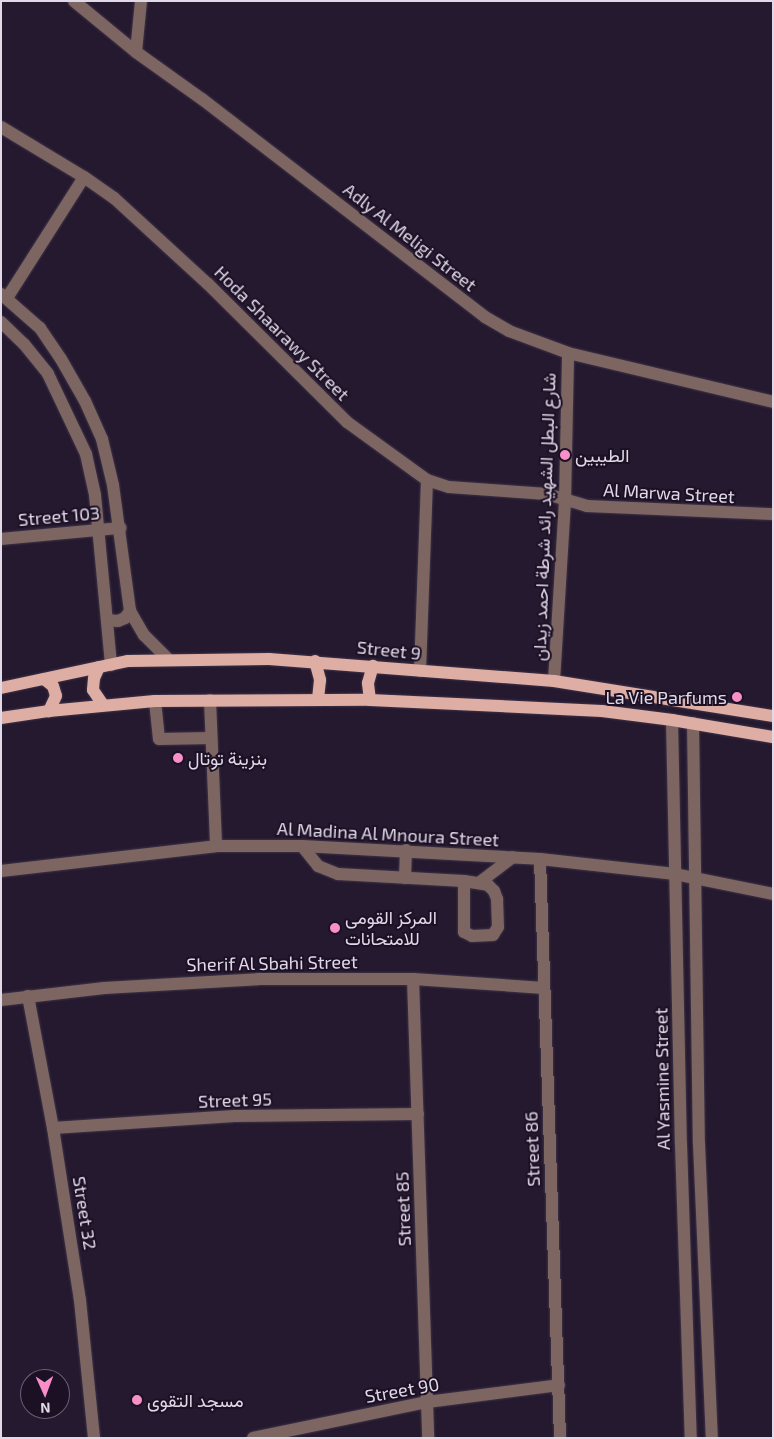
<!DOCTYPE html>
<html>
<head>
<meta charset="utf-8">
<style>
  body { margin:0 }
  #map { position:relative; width:774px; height:1439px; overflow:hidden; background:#25192f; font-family:"Exo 2",Vazirmatn,sans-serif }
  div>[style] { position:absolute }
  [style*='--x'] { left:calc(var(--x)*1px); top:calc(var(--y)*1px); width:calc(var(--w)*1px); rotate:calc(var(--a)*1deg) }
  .roads { filter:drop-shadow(0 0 1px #3f3449) drop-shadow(0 0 1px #3f3449) }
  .minor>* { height:12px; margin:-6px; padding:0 6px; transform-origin:6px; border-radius:6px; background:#7d6661 }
  .major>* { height:12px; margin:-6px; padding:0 6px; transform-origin:6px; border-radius:6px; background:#deada3 }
  .dots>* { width:14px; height:14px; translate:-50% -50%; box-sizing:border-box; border:2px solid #1c1025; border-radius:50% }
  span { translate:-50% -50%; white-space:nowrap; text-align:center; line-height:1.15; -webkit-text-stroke:4px #1c1025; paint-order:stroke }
  .street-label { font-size:18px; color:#e0d9e8 }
  .poi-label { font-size:18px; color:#e0d9e8 }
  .left { translate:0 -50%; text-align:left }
  .right { translate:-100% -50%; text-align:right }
  .frame { position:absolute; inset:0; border:2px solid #e0d9e8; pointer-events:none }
  .north { position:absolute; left:20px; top:1369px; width:50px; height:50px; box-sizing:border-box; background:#1c1025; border:1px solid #6a6073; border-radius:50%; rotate:178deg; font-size:14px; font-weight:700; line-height:20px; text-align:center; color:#e0d9e8 }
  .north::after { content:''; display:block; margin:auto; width:18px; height:22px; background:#f98fc9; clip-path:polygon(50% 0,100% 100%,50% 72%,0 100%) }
</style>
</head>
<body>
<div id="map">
  <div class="roads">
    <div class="minor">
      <div style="--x:74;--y:1;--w:80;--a:39.4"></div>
      <div style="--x:136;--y:52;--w:81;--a:35.5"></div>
      <div style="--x:202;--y:99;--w:357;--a:37.6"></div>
      <div style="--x:485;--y:317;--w:28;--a:30"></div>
      <div style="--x:509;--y:331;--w:63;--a:20.4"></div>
      <div style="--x:568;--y:353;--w:211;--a:13.4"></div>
      <div style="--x:136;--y:52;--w:51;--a:-84.4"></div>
      <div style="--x:1;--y:127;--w:97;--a:31.1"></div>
      <div style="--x:84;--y:177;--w:37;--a:35"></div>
      <div style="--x:114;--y:198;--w:127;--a:42.5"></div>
      <div style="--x:208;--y:284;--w:196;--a:44.8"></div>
      <div style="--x:347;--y:422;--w:99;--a:35.9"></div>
      <div style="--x:427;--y:480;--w:23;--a:18"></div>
      <div style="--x:449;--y:487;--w:98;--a:4.1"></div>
      <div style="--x:547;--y:494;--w:42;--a:16.7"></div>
      <div style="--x:587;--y:506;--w:186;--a:2.5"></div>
      <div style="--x:1;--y:294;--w:52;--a:41.1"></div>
      <div style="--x:40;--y:328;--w:37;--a:56"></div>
      <div style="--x:61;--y:359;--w:48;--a:60.3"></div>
      <div style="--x:85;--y:401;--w:42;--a:65.9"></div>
      <div style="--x:102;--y:439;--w:47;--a:76.6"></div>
      <div style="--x:113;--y:485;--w:127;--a:82.3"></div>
      <div style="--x:130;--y:611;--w:28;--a:60"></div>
      <div style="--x:144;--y:635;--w:34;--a:45"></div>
      <div style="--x:7;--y:298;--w:143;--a:-57.5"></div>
      <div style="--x:1;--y:322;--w:32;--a:44"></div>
      <div style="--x:24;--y:344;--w:38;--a:51"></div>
      <div style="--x:48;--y:374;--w:89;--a:64.6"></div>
      <div style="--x:86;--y:454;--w:42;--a:77.6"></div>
      <div style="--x:95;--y:495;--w:171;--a:84.6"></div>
      <div style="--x:1;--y:539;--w:120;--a:-5.3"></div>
      <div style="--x:107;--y:620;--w:11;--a:5"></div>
      <div style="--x:118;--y:621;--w:8;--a:-23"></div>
      <div style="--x:125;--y:618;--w:9;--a:-54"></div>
      <div style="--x:420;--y:671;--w:191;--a:-87.9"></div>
      <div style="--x:554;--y:681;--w:180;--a:-86.5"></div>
      <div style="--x:565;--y:501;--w:148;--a:-88.8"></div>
      <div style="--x:210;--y:700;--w:146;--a:87.6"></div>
      <div style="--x:155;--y:701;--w:38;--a:84"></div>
      <div style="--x:159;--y:739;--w:52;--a:-1.1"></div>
      <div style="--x:672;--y:720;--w:424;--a:88.8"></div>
      <div style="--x:681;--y:1144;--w:294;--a:88.1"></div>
      <div style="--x:693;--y:723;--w:421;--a:89.2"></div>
      <div style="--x:699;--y:1144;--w:294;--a:87.5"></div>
      <div style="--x:302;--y:846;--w:26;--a:51"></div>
      <div style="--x:318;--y:866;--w:22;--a:22"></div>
      <div style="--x:338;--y:874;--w:126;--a:3.2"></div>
      <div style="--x:464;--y:881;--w:24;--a:9"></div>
      <div style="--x:488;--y:885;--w:8;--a:45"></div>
      <div style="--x:494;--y:891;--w:9;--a:69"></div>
      <div style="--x:497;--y:899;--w:28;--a:88"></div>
      <div style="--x:498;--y:927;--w:9;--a:122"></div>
      <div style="--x:493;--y:935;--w:21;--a:177"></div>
      <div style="--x:472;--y:936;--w:9;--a:-153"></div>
      <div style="--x:464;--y:932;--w:51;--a:-90"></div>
      <div style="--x:540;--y:859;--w:579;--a:88.02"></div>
      <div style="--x:1;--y:871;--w:216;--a:-6.6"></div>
      <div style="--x:216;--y:846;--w:86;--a:0"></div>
      <div style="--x:302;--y:846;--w:238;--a:3.1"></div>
      <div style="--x:540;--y:859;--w:136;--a:6.3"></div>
      <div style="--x:675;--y:874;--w:100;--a:11.5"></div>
      <div style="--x:405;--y:878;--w:28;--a:-88"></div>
      <div style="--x:480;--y:882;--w:41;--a:-37.1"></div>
      <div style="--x:413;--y:979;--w:459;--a:88.1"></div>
      <div style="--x:28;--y:996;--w:134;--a:79.3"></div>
      <div style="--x:53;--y:1128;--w:174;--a:81.1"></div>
      <div style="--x:80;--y:1300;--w:139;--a:84.2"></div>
      <div style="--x:1;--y:1000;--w:104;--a:-6.6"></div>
      <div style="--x:104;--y:988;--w:154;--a:-3.3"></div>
      <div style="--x:258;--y:979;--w:155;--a:0"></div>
      <div style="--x:413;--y:979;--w:131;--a:3.9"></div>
      <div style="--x:53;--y:1128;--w:182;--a:-3.8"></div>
      <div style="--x:235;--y:1116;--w:183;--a:-0.6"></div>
      <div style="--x:253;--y:1438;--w:178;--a:-11.7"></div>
      <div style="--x:427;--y:1402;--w:133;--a:-7.3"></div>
    </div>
    <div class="major">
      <div style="--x:315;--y:661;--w:20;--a:75"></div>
      <div style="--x:320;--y:680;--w:20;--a:96"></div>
      <div style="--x:99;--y:667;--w:12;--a:114"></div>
      <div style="--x:94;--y:678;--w:12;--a:95"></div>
      <div style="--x:93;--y:690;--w:18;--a:56"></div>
      <div style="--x:44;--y:679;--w:11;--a:38"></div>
      <div style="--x:53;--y:686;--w:10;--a:73"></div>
      <div style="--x:56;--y:696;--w:17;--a:115"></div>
      <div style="--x:1;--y:688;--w:130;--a:-12"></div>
      <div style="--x:128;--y:661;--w:141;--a:-0.8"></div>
      <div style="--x:269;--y:659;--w:286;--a:4.4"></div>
      <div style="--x:554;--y:681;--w:222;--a:9.1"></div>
      <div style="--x:370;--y:700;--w:17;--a:-97"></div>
      <div style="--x:368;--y:683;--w:18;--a:-74"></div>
      <div style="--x:1;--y:718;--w:49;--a:-8.3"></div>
      <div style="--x:49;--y:711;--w:106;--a:-5.4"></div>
      <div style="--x:155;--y:701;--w:215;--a:-0.3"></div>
      <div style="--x:370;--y:700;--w:232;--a:2.7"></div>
      <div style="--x:602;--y:711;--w:71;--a:7.3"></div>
      <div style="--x:672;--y:720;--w:102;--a:9.6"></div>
    </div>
  </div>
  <div class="dots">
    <div style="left:565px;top:455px;background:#f98fc9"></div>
    <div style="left:737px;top:697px;background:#f98fc9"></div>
    <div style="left:178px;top:758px;background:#f98fc9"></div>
    <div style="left:335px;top:928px;background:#f98fc9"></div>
    <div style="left:137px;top:1400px;background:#f98fc9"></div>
  </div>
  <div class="street-label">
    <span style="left:410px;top:237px;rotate:38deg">Adly Al Meligi Street</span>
    <span style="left:282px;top:333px;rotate:45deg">Hoda Shaarawy Street</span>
    <span style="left:669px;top:493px;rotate:3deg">Al Marwa Street</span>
    <span style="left:59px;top:516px;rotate:-5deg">Street 103</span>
    <span style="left:544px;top:517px;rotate:-88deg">شارع البطل الشهيد رائد شرطة احمد زيدان</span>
    <span style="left:389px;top:650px;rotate:6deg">Street 9</span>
    <span style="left:388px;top:834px;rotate:3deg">Al Madina Al Mnoura Street</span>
    <span style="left:272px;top:963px;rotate:-1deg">Sherif Al Sbahi Street</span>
    <span style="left:662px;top:1079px;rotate:-91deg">Al Yasmine Street</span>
    <span style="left:235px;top:1100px;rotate:-2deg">Street 95</span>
    <span style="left:532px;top:1149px;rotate:-92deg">Street 86</span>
    <span style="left:403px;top:1209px;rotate:-92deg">Street 85</span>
    <span style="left:85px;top:1213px;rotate:81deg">Street 32</span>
    <span style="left:402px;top:1390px;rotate:-10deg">Street 90</span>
  </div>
  <div class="poi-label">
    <span class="left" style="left:575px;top:455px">الطيبين</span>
    <span class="right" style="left:727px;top:697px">La Vie Parfums</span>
    <span class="left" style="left:188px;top:758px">بنزينة توتال</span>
    <span class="left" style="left:345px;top:928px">المركز القومى<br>للامتحانات</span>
    <span class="left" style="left:147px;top:1400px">مسجد التقوى</span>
  </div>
  <div class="frame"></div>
  <div class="north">N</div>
</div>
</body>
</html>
